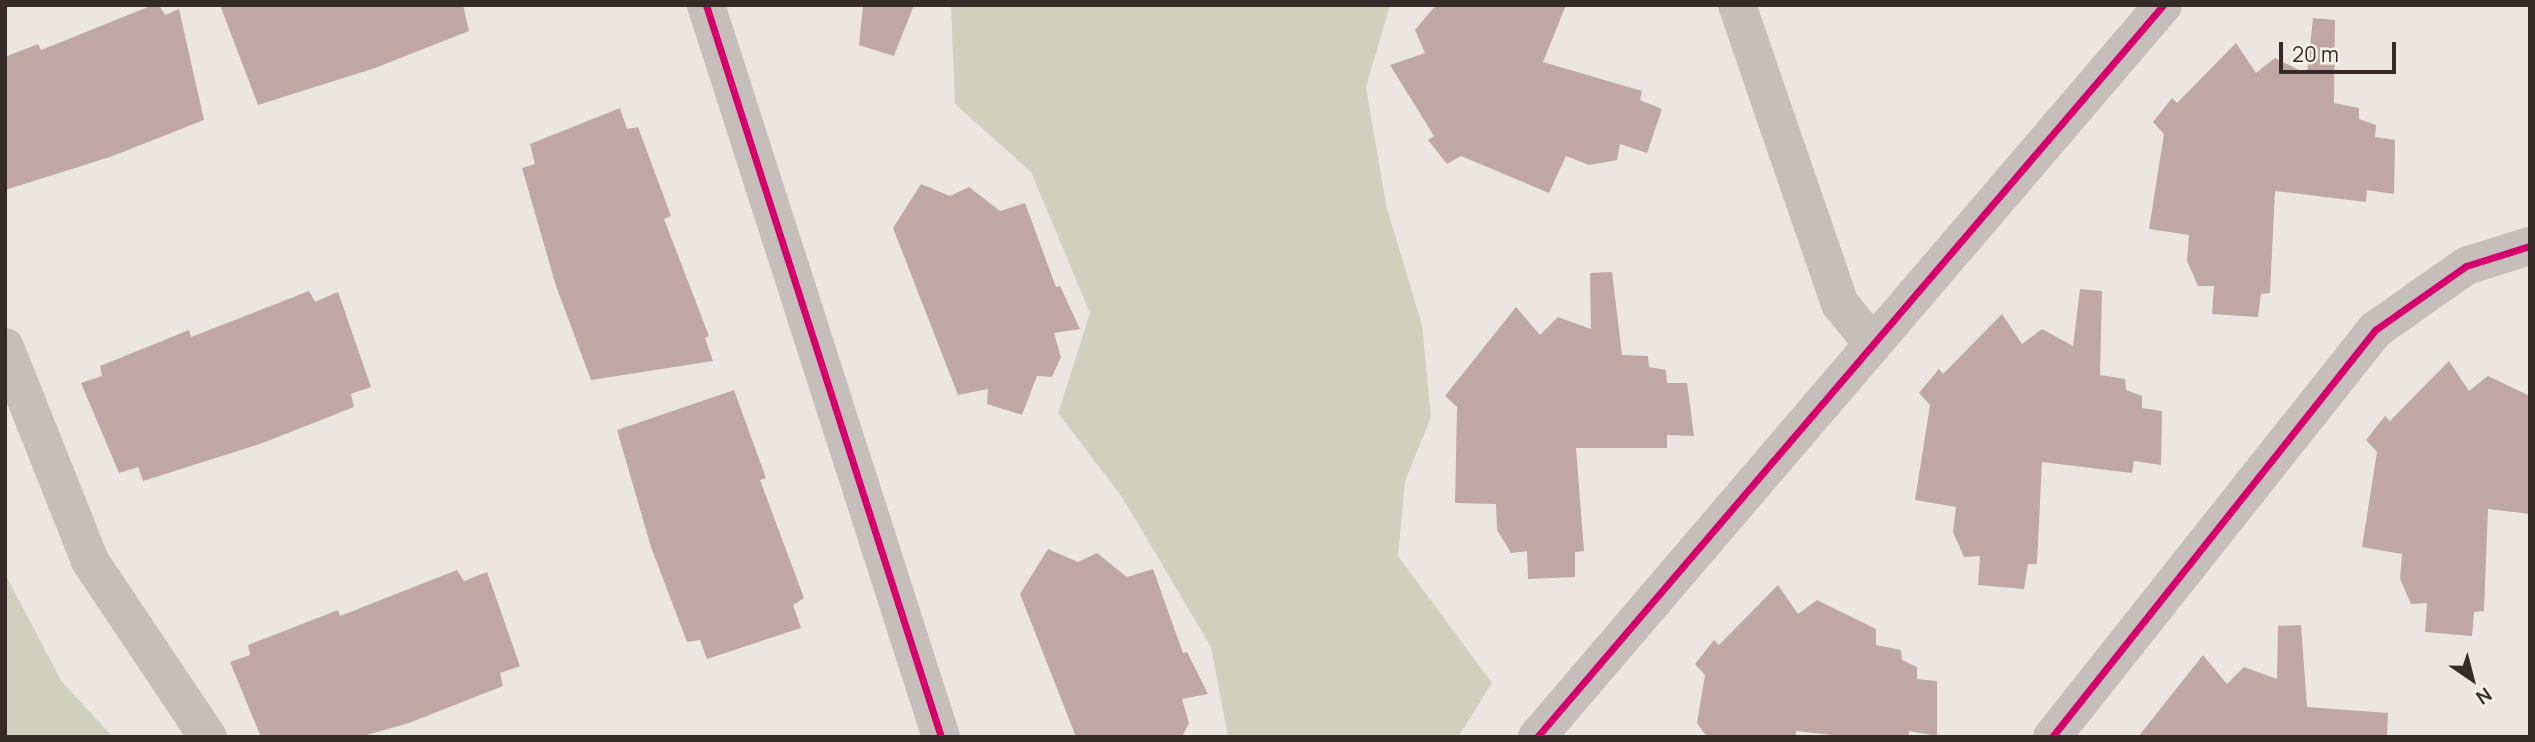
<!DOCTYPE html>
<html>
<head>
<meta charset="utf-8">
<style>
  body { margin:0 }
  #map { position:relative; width:2535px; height:742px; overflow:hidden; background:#ece6e2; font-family:Manrope,sans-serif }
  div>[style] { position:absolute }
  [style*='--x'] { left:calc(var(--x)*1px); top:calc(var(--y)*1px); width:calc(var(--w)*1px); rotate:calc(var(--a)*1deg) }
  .green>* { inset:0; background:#d0d1bd }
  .building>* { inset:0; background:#bfa8a4 }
  .street>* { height:38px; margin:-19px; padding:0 19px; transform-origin:19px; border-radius:19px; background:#c5bebb }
  .cycleway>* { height:7px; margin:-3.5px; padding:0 3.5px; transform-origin:3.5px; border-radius:3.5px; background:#d6006c }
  span { translate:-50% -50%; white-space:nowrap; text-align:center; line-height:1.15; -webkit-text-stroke:5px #f9f0ea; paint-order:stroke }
  .frame { position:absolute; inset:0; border:7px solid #362b29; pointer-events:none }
  .north { position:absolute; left:2437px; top:644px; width:70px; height:70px; -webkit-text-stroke:5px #f9f0ea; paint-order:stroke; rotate:145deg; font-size:19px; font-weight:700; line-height:28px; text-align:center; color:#362b29 }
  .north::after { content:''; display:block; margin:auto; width:24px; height:32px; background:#362b29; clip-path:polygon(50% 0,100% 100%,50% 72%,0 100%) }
  .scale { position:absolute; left:2279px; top:42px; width:117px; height:32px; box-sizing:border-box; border:4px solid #362b29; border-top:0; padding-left:9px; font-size:21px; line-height:24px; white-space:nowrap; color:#362b29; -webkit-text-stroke:5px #f9f0ea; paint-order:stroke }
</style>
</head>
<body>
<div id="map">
  <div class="green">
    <div style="clip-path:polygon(951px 5px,1390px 5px,1366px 87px,1386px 205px,1422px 325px,1431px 417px,1405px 481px,1398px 556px,1492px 683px,1458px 737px,1228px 737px,1211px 647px,1122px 497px,1058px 413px,1090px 313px,1031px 172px,955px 104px)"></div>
    <div style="clip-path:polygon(5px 574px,62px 682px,113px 737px,5px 737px)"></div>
  </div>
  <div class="building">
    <div style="clip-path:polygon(153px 5px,159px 5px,165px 15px,179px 9px,204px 120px,110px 157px,5px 190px,5px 57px,38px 44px,41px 50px)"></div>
    <div style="clip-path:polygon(220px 5px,463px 5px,469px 31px,375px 68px,258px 105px)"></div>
    <div style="clip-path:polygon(863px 5px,914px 5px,894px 56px,859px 45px)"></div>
    <div style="clip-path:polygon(1436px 5px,1566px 5px,1543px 62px,1642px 91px,1640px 100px,1662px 109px,1647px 153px,1620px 144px,1617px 160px,1589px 165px,1566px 156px,1549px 193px,1461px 156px,1447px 164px,1428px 140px,1434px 136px,1390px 65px,1425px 53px,1415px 30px)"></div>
    <div style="clip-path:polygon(2313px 18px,2335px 20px,2334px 103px,2359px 108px,2359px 119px,2376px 125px,2375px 137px,2395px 140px,2394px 194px,2367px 190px,2366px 202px,2275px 191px,2270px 293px,2261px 294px,2258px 317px,2212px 314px,2214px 286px,2198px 286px,2187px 261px,2189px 235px,2149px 229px,2164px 134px,2153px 122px,2172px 98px,2177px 103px,2236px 43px,2256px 73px,2275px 58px,2307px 74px)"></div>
    <div style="clip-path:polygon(620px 108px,627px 129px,638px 127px,671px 216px,664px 219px,709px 336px,705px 338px,713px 361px,591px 380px,556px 286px,522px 168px,535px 164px,530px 144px)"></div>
    <div style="clip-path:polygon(921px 184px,950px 196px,969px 187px,1000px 211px,1025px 203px,1056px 287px,1060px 286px,1080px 329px,1054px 333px,1061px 357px,1052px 377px,1037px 376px,1022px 415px,987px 404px,988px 389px,958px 395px,893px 228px)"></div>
    <div style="clip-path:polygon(1612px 272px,1622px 355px,1648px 356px,1649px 367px,1666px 370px,1667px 383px,1687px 383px,1694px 436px,1667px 435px,1667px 448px,1576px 448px,1584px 551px,1575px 552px,1575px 577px,1528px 579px,1527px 551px,1511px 553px,1497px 530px,1496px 504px,1455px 503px,1457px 407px,1445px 396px,1516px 307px,1540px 335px,1558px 317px,1591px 329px,1590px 273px)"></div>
    <div style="clip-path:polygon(2080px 289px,2102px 291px,2100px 375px,2125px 379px,2126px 390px,2142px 396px,2142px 408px,2162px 411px,2161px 465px,2134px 461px,2132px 473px,2042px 462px,2037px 564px,2028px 564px,2024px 589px,1978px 585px,1980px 556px,1964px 557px,1953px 532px,1956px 507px,1915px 500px,1930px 405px,1919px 393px,1939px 369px,1943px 374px,2002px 314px,2022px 344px,2042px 329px,2073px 346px)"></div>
    <div style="clip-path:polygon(309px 291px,315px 302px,338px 292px,371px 387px,351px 394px,354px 407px,260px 444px,143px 481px,138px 467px,119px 473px,81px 383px,102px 376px,100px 366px,189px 330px,191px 337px)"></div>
    <div style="clip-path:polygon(2449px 361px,2469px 391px,2488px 376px,2530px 396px,2530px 514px,2488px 509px,2484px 611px,2474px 612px,2472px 636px,2425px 632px,2427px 603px,2411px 604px,2400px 579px,2402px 554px,2362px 547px,2377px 452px,2366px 440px,2385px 416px,2390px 421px)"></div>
    <div style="clip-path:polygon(734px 390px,766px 478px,760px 480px,804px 598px,793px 605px,801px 628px,707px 659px,700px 640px,687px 642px,651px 547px,617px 430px)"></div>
    <div style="clip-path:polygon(1048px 549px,1078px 562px,1097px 553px,1127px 577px,1153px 569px,1183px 653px,1187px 652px,1208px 694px,1182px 699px,1189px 723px,1182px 737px,1076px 737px,1020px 594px)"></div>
    <div style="clip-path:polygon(457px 570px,464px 581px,487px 572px,520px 666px,500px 673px,503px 686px,409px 723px,360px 737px,261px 737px,230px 662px,250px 655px,248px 645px,338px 610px,340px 616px)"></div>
    <div style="clip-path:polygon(1778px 585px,1798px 614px,1817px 600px,1876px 629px,1876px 645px,1901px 650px,1902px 660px,1917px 667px,1917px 679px,1937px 681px,1937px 736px,1909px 731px,1909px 737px,1850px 737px,1796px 731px,1796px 737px,1707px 737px,1697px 723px,1705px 675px,1695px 664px,1714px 640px,1719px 645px)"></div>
    <div style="clip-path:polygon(2301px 625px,2307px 707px,2388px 713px,2387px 737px,2138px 737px,2203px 655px,2227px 684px,2244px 667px,2277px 679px,2278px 626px)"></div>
  </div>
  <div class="street">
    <div style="--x:706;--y:5;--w:769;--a:72.2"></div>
    <div style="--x:1737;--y:5;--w:316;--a:71"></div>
    <div style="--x:1840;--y:304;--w:52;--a:50.5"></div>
    <div style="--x:5;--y:347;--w:230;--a:68.3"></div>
    <div style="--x:90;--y:561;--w:212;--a:56.2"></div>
    <div style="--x:1537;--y:737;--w:963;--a:-49.46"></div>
    <div style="--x:2052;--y:737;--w:520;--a:-51.56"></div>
    <div style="--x:2375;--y:330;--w:111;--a:-35.1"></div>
    <div style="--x:2466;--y:266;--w:67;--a:-17.4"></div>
  </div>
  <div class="cycleway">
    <div style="--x:706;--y:5;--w:769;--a:72.2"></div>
    <div style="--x:1537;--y:737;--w:963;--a:-49.46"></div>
    <div style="--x:2052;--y:737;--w:520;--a:-51.56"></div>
    <div style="--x:2375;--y:330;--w:111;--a:-35.1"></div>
    <div style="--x:2466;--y:266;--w:67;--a:-17.4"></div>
  </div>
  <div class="frame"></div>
  <div class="north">N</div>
  <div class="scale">20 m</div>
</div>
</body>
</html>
